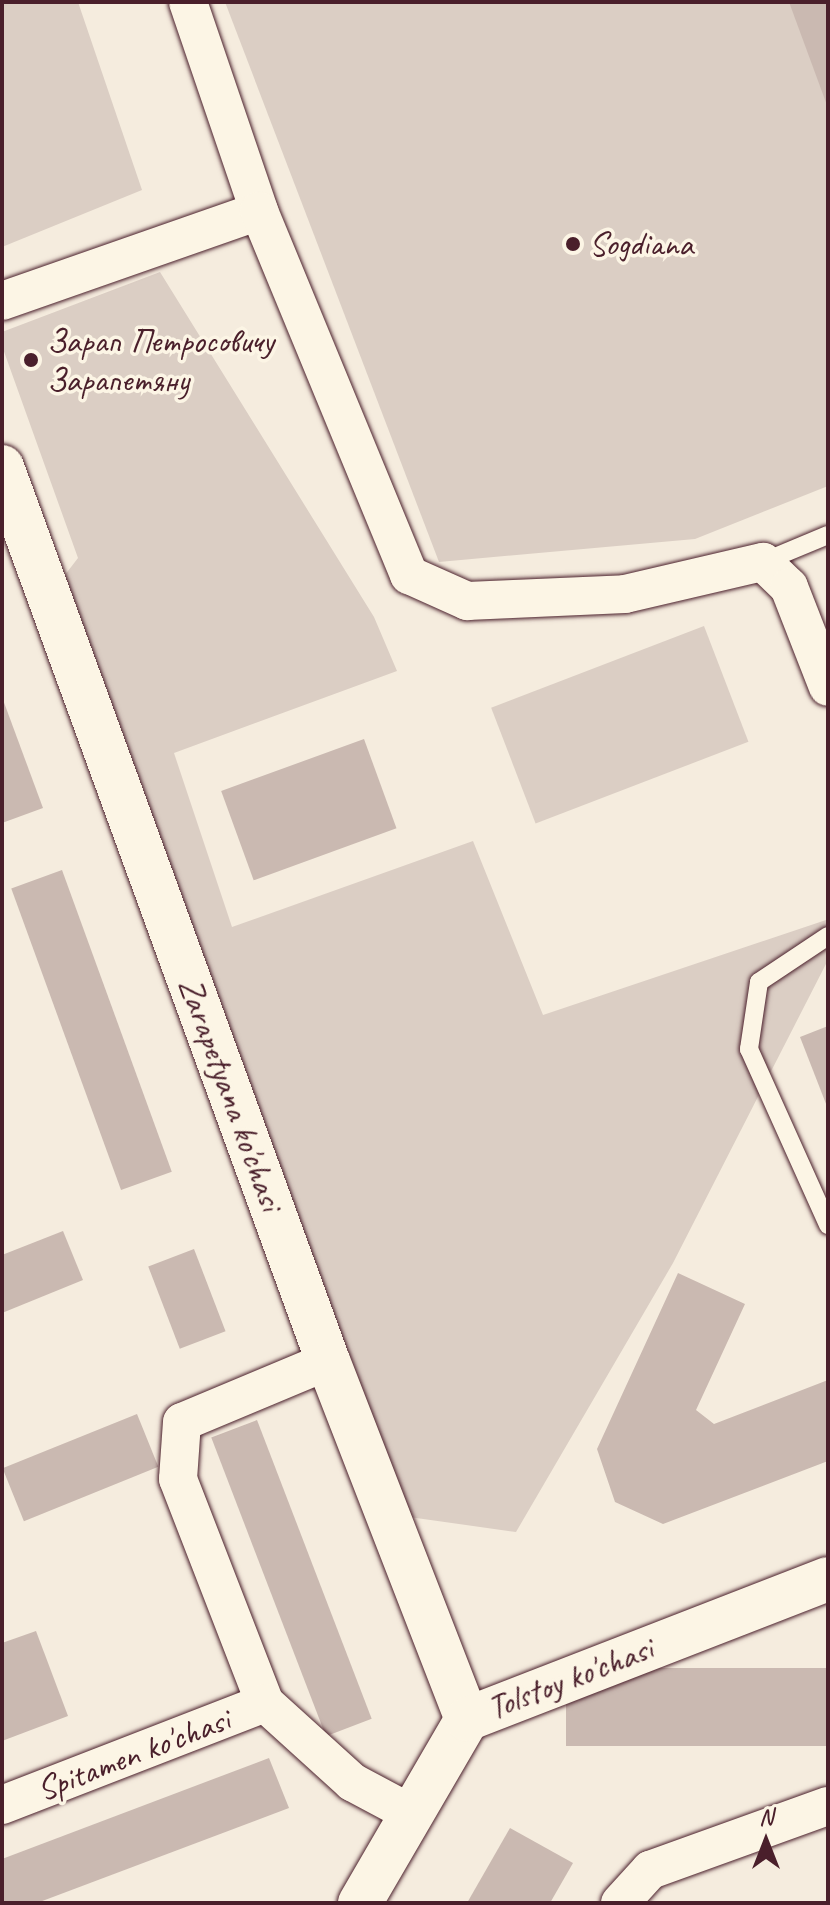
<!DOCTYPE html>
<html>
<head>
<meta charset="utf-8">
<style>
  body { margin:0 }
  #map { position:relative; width:830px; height:1905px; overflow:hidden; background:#f5ecde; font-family:Caveat,sans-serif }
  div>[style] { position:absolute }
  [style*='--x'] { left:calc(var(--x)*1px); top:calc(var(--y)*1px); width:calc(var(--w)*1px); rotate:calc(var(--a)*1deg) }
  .green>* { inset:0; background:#dbcec4; transform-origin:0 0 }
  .building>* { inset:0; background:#cab9b1; transform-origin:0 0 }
  .roads { filter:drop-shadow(0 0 2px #4a1f2b) drop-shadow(0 0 2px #4a1f2b) }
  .service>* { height:18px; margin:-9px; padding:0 9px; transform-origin:9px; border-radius:9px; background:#fcf5e5 }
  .minor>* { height:38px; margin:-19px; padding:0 19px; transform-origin:19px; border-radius:19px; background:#fcf5e5 }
  .tertiary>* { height:44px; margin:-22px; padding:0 22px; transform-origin:22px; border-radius:22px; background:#fcf5e5 }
  .dots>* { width:22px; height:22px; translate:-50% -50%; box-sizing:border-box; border:4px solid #fcf5e5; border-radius:50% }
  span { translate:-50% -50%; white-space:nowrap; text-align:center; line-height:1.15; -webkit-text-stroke:7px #fcf5e5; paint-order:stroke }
  .poi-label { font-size:34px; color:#4a1f2b }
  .left { translate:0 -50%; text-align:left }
  .street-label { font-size:34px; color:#4a1f2b }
  .frame { position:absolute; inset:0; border:4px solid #4a1f2b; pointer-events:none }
  .north { position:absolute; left:726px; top:1801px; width:80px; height:80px; -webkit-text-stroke:6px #fcf5e5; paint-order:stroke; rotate:0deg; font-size:22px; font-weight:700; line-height:32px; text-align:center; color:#4a1f2b }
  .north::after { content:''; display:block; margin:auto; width:28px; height:36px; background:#4a1f2b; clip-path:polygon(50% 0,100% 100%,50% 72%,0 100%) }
</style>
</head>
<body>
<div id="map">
  <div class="green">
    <div style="clip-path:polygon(2px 2px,78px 2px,142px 190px,2px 247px)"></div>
    <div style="clip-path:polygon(225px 2px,828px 2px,828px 486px,695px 539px,439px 562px)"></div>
    <div style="clip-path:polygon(160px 272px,374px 617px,397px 671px,174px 753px,232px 927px,473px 841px,543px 1015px,826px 920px,828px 926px,828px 960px,673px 1263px,516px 1532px,409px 1517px,51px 593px,78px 558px,2px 346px,2px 332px)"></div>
    <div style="left:704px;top:626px;width:124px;height:228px;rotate:69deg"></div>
  </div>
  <div class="building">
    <div style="clip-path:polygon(789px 2px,828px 2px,828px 108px)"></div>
    <div style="clip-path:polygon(2px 697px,43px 808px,2px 823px)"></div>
    <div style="left:364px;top:739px;width:95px;height:152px;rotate:70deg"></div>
    <div style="left:62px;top:870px;width:321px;height:54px;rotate:70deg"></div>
    <div style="clip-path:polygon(828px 1026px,828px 1109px,800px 1037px)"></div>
    <div style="clip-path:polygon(63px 1231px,83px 1280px,2px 1313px,2px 1255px)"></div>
    <div style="left:194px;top:1249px;width:88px;height:49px;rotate:69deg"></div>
    <div style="clip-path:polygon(678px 1273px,745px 1304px,696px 1410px,714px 1424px,828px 1380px,828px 1461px,663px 1524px,615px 1502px,597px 1449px)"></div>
    <div style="left:137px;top:1414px;width:57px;height:145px;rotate:68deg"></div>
    <div style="left:257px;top:1420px;width:320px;height:49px;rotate:69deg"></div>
    <div style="clip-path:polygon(36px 1631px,68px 1716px,2px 1741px,2px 1643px)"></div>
    <div style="left:828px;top:1668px;width:78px;height:262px;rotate:90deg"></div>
    <div style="clip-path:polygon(269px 1758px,289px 1808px,37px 1903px,2px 1903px,2px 1859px)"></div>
    <div style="clip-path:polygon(510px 1828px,573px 1863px,550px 1903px,467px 1903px)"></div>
  </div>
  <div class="roads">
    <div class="service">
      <div style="--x:763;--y:562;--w:70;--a:-22.6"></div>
      <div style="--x:828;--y:936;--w:83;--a:146.3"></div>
      <div style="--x:759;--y:982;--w:68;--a:98.5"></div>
      <div style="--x:749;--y:1049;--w:193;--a:65.8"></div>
    </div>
    <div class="minor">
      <div style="--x:188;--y:2;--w:221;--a:71.2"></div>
      <div style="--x:2;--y:301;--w:272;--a:-19.3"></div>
      <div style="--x:259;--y:211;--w:394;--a:67.6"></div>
      <div style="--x:409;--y:575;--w:64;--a:24.1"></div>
      <div style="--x:467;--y:601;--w:158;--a:-2.5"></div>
      <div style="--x:625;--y:594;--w:142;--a:-13.1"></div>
      <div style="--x:763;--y:562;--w:36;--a:44"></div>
      <div style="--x:789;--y:587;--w:107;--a:68.7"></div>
      <div style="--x:328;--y:1361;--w:158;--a:157.3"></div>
      <div style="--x:182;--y:1422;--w:57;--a:94"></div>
      <div style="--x:178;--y:1479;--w:240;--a:68.8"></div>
      <div style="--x:265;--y:1703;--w:118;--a:42.2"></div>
      <div style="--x:352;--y:1782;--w:68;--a:28.1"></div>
      <div style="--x:2;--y:1805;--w:282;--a:-21.2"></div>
      <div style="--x:620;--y:1903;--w:45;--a:-47.7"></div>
      <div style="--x:650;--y:1870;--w:189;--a:-19.8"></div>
    </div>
    <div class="tertiary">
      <div style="--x:2;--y:467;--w:952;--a:69.97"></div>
      <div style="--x:328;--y:1361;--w:384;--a:68.8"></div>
      <div style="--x:360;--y:1903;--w:213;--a:-59.8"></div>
      <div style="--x:467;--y:1719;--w:387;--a:-21.2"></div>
    </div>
  </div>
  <div class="dots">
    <div style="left:573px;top:244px;background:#4a1f2b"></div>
    <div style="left:31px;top:360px;background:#4a1f2b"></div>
  </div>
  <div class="poi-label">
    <span class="left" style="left:589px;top:244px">Sogdiana</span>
    <span class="left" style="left:47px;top:360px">Зарап Петросовичу<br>Зарапетяну</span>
  </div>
  <div class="street-label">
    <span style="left:231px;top:1094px;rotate:70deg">Zarapetyana ko'chasi</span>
    <span style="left:570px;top:1678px;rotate:-21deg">Tolstoy ko'chasi</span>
    <span style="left:133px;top:1754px;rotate:-21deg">Spitamen ko'chasi</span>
  </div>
  <div class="frame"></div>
  <div class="north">N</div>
</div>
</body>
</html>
